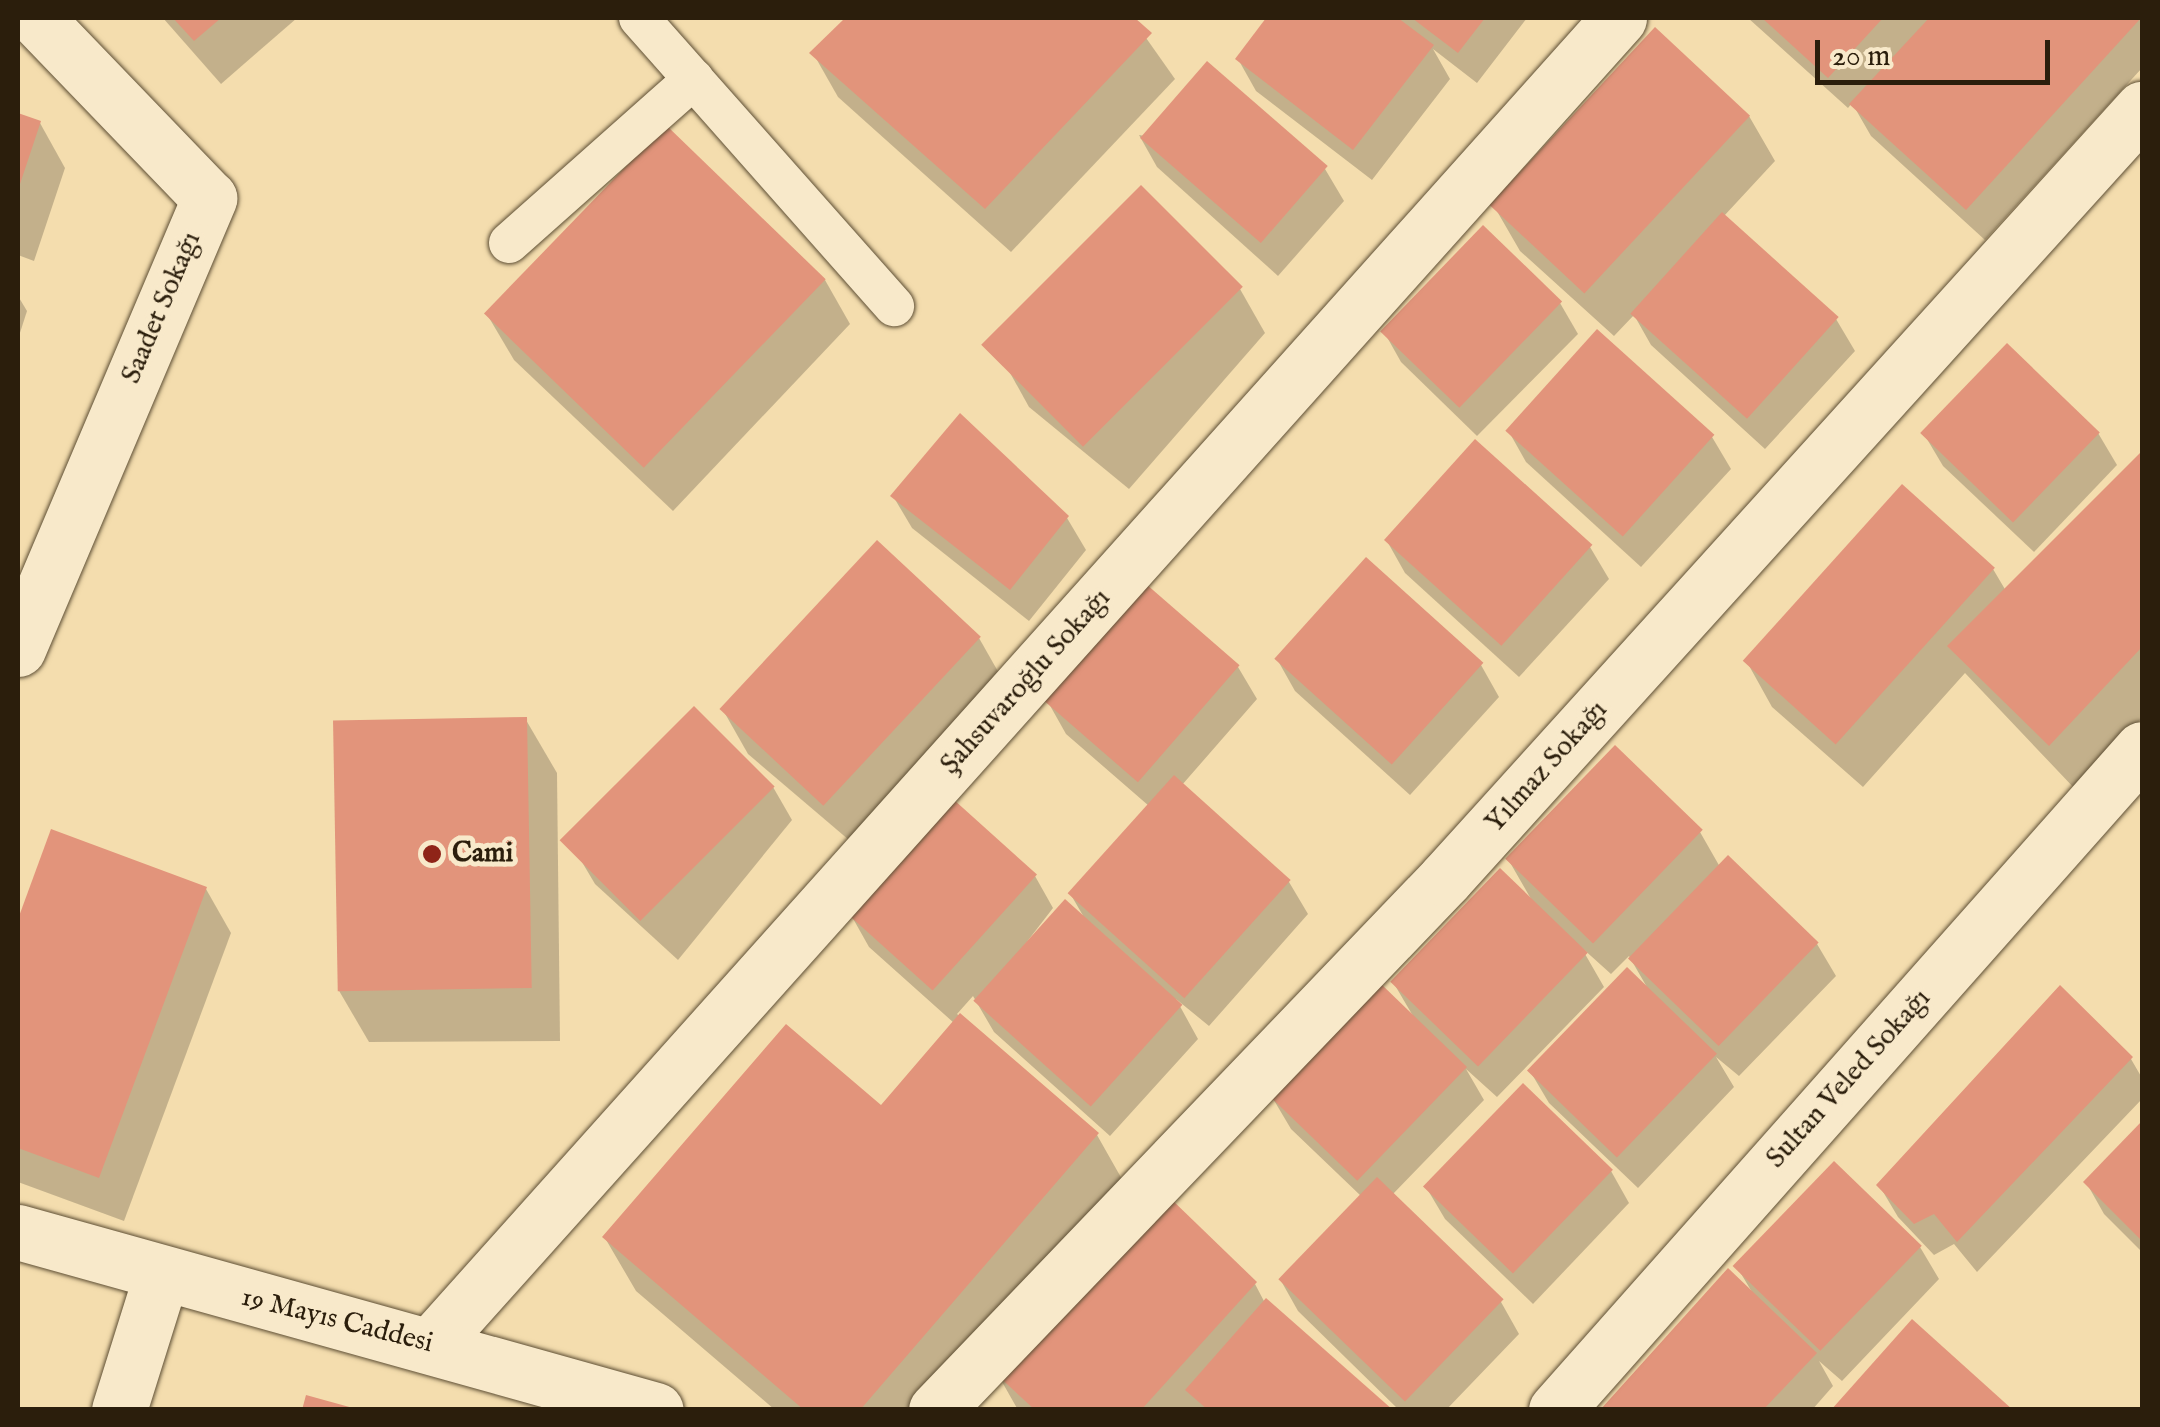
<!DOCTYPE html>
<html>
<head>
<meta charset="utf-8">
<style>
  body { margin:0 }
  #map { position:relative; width:2160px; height:1427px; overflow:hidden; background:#f4ddae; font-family:"IM FELL English",serif }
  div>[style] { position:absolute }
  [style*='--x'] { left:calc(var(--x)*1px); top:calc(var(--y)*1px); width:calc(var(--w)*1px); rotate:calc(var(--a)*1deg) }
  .shadow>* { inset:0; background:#0003 }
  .building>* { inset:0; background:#e2947b; transform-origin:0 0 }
  .roads { filter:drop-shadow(0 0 2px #5d4e34) drop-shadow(0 0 2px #5d4e34) }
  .lane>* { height:40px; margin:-20px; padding:0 20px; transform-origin:20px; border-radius:20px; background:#f8e9ca }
  .street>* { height:55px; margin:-27.5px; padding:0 27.5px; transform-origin:27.5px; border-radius:27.5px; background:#f8e9ca }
  .secondary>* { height:55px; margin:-27.5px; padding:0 27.5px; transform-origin:27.5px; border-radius:27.5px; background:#f8e9ca }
  .dots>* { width:28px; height:28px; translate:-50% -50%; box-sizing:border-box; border:5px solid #f8e9ca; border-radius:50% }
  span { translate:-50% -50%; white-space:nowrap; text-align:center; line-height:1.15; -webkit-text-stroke:10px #f8e9ca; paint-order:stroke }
  .street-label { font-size:28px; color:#2b1e0c }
  .poi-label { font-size:28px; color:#2b1e0c; font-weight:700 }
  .left { translate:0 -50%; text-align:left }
  .frame { position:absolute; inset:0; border:20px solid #2b1e0c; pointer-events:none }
  .scale { position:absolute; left:1815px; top:40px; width:235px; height:45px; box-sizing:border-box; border:5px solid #2b1e0c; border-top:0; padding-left:12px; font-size:30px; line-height:35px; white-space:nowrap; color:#2b1e0c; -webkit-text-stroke:8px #f8e9ca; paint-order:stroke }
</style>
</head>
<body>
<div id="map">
  <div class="shadow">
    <div style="clip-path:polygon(163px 18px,297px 18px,221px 84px)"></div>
    <div style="clip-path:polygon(849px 18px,1132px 18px,1175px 79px,1011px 252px,838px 97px,813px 53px)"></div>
    <div style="clip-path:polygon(1270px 18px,1527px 18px,1477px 83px,1433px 49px,1450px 79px,1372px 180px,1256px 91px,1238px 59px)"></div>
    <div style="clip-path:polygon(1748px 18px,2142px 18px,2142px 68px,1985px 240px,1871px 136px,1852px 103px,1848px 108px)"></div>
    <div style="clip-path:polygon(18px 116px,40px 123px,65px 168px,34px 261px,18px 255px)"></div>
    <div style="clip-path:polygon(1749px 116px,1775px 161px,1724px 216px,1836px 319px,1855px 351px,1765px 449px,1651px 345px,1634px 315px,1614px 336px,1520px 251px,1494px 206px)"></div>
    <div style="clip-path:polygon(1139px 135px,1325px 169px,1344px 201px,1278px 276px,1157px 167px)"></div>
    <div style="clip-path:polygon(825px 280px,850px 324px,673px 511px,514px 360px,488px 316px)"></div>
    <div style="clip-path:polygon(1240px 289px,1265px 333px,1129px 489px,1029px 407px,1004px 362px)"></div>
    <div style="clip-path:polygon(18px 296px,27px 311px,18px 339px)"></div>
    <div style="clip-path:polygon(1560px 303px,1578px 334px,1477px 436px,1401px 362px,1383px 330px)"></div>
    <div style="clip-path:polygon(1508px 430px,1712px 437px,1731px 469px,1641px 567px,1526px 462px)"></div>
    <div style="clip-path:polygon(2098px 433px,2117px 465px,2034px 552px,1943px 466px,1924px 434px)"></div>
    <div style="clip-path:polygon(2140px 456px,2142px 718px,2075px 789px,1965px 673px,1863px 787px,1772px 707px,1747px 662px,1902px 487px,1993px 569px,2006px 591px)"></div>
    <div style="clip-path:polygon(893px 496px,1067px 518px,1086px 550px,1029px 621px,912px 528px)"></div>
    <div style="clip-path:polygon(1387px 541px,1590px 547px,1609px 579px,1519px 677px,1405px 573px)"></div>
    <div style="clip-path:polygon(1146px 588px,1238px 667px,1257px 699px,1182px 785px,1289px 882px,1308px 914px,1209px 1026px,1176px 999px,1198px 1039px,1110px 1136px,994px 1032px,973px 996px,957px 1014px,1097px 1135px,1127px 1188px,936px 1410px,775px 1410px,636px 1291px,605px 1238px,881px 1108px,954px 1023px,869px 947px,851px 915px,1035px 876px,1053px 908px,1013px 960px,1085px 919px,1071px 895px,1149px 806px,1066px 734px,1048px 702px)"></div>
    <div style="clip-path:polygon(979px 638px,1004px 682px,856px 846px,748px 754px,723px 710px)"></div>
    <div style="clip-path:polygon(1277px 659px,1481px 665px,1499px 697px,1410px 795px,1295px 691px)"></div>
    <div style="clip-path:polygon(526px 720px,557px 773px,560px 1041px,369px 1042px,338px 989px)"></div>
    <div style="clip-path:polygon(1615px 749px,1700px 832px,1720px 867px,1817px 944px,1836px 976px,1739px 1076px,1716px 1057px,1734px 1087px,1638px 1188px,1549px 1103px,1530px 1071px,1648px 989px,1629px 956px,1611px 974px,1581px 947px,1604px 987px,1497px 1097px,1466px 1069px,1484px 1100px,1392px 1195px,1501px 1302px,1519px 1334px,1446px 1410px,1399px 1410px,1298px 1311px,1280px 1279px,1361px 1196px,1291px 1129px,1272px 1097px,1413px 1016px,1393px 982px,1531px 899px,1508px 859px)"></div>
    <div style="clip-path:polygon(773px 787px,792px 820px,678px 960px,595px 884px,576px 852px)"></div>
    <div style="clip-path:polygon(53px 832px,206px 889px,231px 933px,124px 1221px,18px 1182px,18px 927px)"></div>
    <div style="clip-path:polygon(2060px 989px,2131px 1059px,2142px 1078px,2142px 1099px,1977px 1272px,1954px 1244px,1934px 1255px,1898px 1217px,1879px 1185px)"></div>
    <div style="clip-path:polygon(2142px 1125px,2142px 1252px,2104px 1214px,2086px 1182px)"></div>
    <div style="clip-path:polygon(1611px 1171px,1629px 1203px,1533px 1304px,1445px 1219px,1426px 1187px)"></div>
    <div style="clip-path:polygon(1920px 1247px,1939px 1279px,1842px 1381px,1819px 1361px,1833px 1386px,1812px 1410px,1602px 1410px,1752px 1292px,1737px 1267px)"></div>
    <div style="clip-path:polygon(1255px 1284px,1265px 1303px,1389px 1410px,1018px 1410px,997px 1373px)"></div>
  </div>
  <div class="building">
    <div style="clip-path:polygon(173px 18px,221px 18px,194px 41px)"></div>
    <div style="clip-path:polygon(845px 18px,1135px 18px,1152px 33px,985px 209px,809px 53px)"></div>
    <div style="clip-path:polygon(1266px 18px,1398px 18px,1434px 45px,1353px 150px,1235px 59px)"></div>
    <div style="clip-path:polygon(1412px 18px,1485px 18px,1458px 53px)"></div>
    <div style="clip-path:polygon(1762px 18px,1883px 18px,1828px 78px)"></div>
    <div style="clip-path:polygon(1929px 18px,2141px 18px,1966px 210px,1849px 104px)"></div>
    <div style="left:1655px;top:27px;width:130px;height:243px;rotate:43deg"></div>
    <div style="left:1207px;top:61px;width:160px;height:102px;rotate:41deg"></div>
    <div style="clip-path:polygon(18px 113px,41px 121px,18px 190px)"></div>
    <div style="left:666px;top:125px;width:222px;height:262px;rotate:44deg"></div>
    <div style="left:1141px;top:185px;width:144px;height:226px;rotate:45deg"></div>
    <div style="left:1722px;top:212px;width:157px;height:137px;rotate:42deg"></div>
    <div style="left:1483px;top:225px;width:110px;height:148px;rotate:44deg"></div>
    <div style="left:1597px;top:329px;width:158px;height:137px;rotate:42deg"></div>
    <div style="left:2007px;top:343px;width:129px;height:125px;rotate:44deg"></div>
    <div style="clip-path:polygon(960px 413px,1069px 516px,1010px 590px,890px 496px)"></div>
    <div style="left:1475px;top:439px;width:158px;height:136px;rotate:42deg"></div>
    <div style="clip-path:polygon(2140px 453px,2142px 647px,2049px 746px,1947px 646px)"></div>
    <div style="left:1902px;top:484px;width:125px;height:238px;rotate:42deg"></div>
    <div style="left:877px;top:540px;width:142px;height:231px;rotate:43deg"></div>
    <div style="left:1366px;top:557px;width:158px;height:137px;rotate:42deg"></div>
    <div style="left:1146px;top:584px;width:124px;height:155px;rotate:41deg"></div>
    <div style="left:694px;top:706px;width:114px;height:190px;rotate:45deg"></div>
    <div style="left:527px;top:717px;width:271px;height:194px;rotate:89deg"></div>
    <div style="left:1615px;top:745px;width:122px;height:158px;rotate:44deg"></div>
    <div style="left:1174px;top:775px;width:157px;height:159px;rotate:42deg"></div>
    <div style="left:953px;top:799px;width:113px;height:156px;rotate:42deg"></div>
    <div style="clip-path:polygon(51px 829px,207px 887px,99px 1178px,18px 1148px,18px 919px)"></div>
    <div style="left:1728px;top:855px;width:126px;height:144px;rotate:44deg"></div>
    <div style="left:1500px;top:868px;width:122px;height:158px;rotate:44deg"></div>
    <div style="left:1065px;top:899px;width:158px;height:137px;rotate:42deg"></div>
    <div style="left:1627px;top:967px;width:125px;height:144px;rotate:44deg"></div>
    <div style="left:1380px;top:983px;width:121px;height:158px;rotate:44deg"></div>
    <div style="clip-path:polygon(2060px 985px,2133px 1057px,1957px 1242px,1934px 1214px,1914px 1224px,1876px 1185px)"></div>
    <div style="clip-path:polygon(960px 1013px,1099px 1133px,860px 1410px,804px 1410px,602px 1237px,786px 1024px,881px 1105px)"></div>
    <div style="left:1523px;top:1083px;width:125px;height:144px;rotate:44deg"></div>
    <div style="clip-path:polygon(2142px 1121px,2142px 1241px,2083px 1182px)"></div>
    <div style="left:1834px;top:1161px;width:122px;height:146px;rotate:44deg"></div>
    <div style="left:1377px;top:1177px;width:176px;height:142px;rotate:44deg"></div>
    <div style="clip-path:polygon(1169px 1197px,1257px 1282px,1141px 1410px,1035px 1410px,994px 1372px)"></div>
    <div style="clip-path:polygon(1728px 1268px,1817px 1353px,1763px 1410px,1600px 1410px)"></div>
    <div style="clip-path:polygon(1266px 1298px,1393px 1410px,1208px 1410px,1185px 1390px)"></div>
    <div style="clip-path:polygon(1912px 1319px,2013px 1410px,1831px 1410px)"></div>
    <div style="clip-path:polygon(306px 1395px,353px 1408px,352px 1410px,302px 1410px)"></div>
  </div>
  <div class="roads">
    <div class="lane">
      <div style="--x:639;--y:18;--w:385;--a:48.5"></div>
      <div style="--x:509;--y:243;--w:247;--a:-41.6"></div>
    </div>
    <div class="street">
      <div style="--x:18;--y:649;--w:490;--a:-67"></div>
      <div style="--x:209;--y:198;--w:250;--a:-133.9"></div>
      <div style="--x:431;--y:1345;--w:1781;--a:-48.16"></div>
      <div style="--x:119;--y:1410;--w:140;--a:-72.6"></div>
      <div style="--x:936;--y:1410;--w:736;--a:-46.21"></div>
      <div style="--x:1445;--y:879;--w:1039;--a:-47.85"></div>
      <div style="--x:1556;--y:1410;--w:883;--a:-48.44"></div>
    </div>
    <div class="secondary">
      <div style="--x:18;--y:1232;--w:662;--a:15.59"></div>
    </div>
  </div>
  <div class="dots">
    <div style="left:432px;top:854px;background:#8f2418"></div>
  </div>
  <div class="street-label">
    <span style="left:162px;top:308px;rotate:-67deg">Saadet Sokağı</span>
    <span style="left:1026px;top:682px;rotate:-48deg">Şahsuvaroğlu Sokağı</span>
    <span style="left:1547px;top:767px;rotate:-48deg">Yılmaz Sokağı</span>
    <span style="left:1849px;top:1079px;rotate:-48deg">Sultan Veled Sokağı</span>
    <span style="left:337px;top:1321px;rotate:14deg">19 Mayıs Caddesi</span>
  </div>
  <div class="poi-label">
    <span class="left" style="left:452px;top:854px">Cami</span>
  </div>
  <div class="frame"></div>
  <div class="scale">20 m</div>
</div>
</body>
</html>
